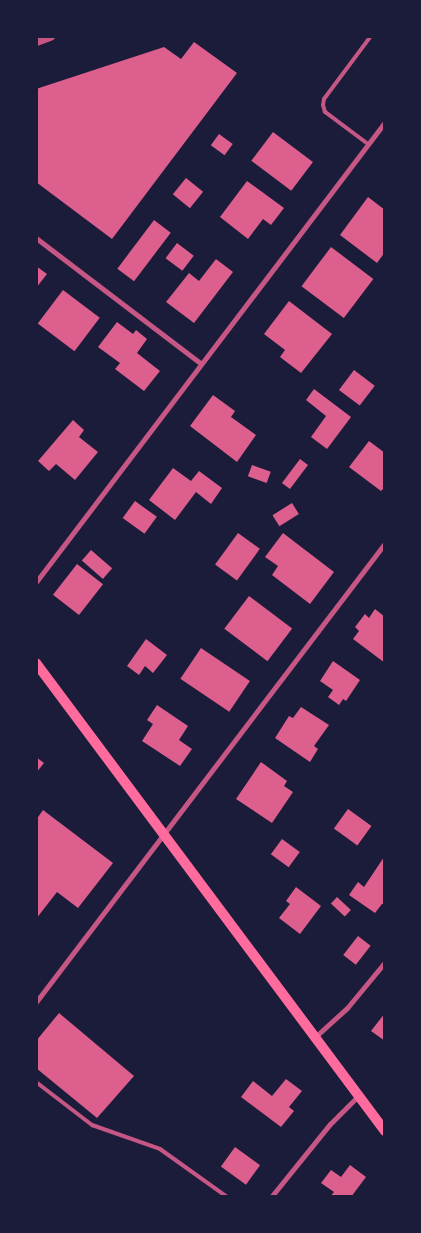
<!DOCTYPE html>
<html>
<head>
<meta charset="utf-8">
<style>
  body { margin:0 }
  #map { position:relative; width:421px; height:1233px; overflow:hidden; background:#1b1b3a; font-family:"Fira Sans Condensed",sans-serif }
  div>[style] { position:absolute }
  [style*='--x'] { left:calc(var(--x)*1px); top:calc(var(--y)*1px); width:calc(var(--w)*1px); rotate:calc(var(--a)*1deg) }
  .building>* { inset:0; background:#dd5f8e; transform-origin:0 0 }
  .service>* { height:4px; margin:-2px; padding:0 2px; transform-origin:2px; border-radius:2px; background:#c65784 }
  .minor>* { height:5px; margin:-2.5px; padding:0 2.5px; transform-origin:2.5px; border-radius:2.5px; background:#c65784 }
  .tertiary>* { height:9px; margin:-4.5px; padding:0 4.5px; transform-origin:4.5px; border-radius:4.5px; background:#c65784 }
  .secondary>* { height:10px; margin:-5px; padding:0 5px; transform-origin:5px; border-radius:5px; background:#ff6b9d }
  span { translate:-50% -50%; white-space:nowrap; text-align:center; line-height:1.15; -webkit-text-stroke:4.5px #1b1b3a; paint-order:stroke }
  .frame { position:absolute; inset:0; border:38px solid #1b1b3a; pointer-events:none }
</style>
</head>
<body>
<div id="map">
  <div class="building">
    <div style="clip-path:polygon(194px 42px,237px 73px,112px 239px,36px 182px,36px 89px,164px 47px,181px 59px)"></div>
    <div style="left:273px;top:132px;width:50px;height:36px;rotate:37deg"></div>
    <div style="left:219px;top:134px;width:17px;height:14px;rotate:36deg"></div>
    <div style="left:186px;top:178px;width:22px;height:21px;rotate:39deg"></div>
    <div style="clip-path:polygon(247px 181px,284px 208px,271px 225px,263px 219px,248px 239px,220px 217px)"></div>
    <div style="clip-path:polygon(368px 197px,385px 210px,385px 252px,377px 263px,340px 235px)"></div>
    <div style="left:154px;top:220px;width:21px;height:61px;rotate:37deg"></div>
    <div style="left:177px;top:243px;width:21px;height:19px;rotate:37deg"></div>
    <div style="left:331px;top:247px;width:53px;height:49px;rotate:37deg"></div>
    <div style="clip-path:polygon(216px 259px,233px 272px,194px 323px,166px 302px,189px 273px,199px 281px)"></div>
    <div style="clip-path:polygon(36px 266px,47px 274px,36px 288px)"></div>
    <div style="left:63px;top:290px;width:46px;height:42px;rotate:37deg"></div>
    <div style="clip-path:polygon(289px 301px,332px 334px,301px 373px,280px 357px,285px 350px,264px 334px)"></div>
    <div style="clip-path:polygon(117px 322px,133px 334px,136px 330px,147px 339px,137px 353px,160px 371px,144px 391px,115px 369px,120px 363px,98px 347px)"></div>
    <div style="left:354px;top:370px;width:26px;height:25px;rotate:37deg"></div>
    <div style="clip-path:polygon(314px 389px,351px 417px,327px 449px,311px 437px,326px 416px,306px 400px)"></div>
    <div style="clip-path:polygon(213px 395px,235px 411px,231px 417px,256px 435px,237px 462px,190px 426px)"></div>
    <div style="clip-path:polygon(73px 420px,84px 430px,79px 437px,98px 452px,75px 480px,56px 464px,49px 471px,38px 461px)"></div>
    <div style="clip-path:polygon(369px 441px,385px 453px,385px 487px,381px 491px,349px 467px)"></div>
    <div style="left:300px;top:459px;width:10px;height:30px;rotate:37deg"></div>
    <div style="left:252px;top:465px;width:20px;height:12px;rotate:20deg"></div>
    <div style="clip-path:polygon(173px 468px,191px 481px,199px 471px,222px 488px,211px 504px,196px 492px,175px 520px,149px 500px)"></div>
    <div style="left:135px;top:501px;width:27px;height:21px;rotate:36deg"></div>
    <div style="left:292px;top:503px;width:13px;height:23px;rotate:58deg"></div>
    <div style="left:238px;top:533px;width:27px;height:39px;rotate:36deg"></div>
    <div style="clip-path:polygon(283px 533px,334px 572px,310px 604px,272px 575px,278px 566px,265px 557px)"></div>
    <div style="left:91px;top:550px;width:28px;height:14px;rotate:41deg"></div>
    <div style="left:77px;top:564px;width:33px;height:39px;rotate:38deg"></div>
    <div style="left:249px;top:596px;width:54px;height:41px;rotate:37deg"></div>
    <div style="clip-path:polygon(375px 609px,385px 617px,385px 663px,353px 639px,359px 631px,355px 627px,365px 614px,369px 618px)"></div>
    <div style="clip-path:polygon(146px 639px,167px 655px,153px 673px,145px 666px,139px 675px,127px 666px)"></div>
    <div style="left:201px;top:648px;width:59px;height:37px;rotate:34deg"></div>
    <div style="clip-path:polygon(333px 661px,360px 680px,346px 701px,343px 699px,339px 705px,328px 697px,333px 690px,320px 681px)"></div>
    <div style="clip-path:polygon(157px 705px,188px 726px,179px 740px,192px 749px,180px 766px,142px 741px,153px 724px,147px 720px)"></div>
    <div style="clip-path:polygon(301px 707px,329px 725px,314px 746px,318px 749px,310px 762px,275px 738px,289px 716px,293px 718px)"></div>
    <div style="clip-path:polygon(36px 757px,44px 763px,36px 773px)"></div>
    <div style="clip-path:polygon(261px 762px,287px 781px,284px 786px,293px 792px,272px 823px,236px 799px)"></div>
    <div style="left:348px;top:809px;width:29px;height:24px;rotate:36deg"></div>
    <div style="clip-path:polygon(43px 810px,113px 863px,78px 908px,57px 892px,36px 919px,36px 820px)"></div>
    <div style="left:282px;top:839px;width:22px;height:19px;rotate:36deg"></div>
    <div style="clip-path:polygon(384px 857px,385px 905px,382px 904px,375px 913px,349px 895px,358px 882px,364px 887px)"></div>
    <div style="clip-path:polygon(296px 887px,321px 906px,300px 934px,279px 918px,290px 904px,286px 901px)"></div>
    <div style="left:337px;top:897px;width:19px;height:9px;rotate:43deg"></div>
    <div style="left:358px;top:936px;width:16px;height:24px;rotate:38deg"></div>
    <div style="clip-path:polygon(59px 1013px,134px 1076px,97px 1118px,36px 1068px,36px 1041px)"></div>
    <div style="clip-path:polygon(385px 1013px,385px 1041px,371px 1031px)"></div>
    <div style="clip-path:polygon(286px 1079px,302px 1091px,289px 1107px,294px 1111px,281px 1127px,241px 1097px,253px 1081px,272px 1096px)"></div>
    <div style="left:235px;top:1147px;width:31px;height:24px;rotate:36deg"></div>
    <div style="clip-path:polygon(350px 1165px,366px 1177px,351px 1197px,330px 1197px,334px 1192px,321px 1183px,331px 1170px,341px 1177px)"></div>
  </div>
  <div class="service">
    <div style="--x:368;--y:144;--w:54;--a:-143.3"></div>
    <div style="--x:325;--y:112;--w:7;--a:-106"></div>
    <div style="--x:323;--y:105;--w:6;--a:-81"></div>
    <div style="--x:324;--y:99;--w:79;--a:-53.3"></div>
    <div style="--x:36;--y:1082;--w:71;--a:37.5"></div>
    <div style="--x:92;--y:1125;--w:72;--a:19.4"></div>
    <div style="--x:160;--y:1149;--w:82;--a:35.6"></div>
  </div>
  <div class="minor">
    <div style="--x:36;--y:238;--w:206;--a:37.3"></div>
    <div style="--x:36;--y:582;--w:577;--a:-52.81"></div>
    <div style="--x:36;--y:1002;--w:577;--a:-52.75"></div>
    <div style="--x:315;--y:1037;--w:43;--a:-42.2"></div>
    <div style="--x:347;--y:1008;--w:60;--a:-50.4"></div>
    <div style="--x:271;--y:1197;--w:94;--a:-51.1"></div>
    <div style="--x:330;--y:1124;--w:40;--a:-45"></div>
  </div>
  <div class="tertiary">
    <div style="--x:36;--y:41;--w:15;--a:-20"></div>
  </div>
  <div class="secondary">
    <div style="--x:36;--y:663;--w:584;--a:53.29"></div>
  </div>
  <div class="frame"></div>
</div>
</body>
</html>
